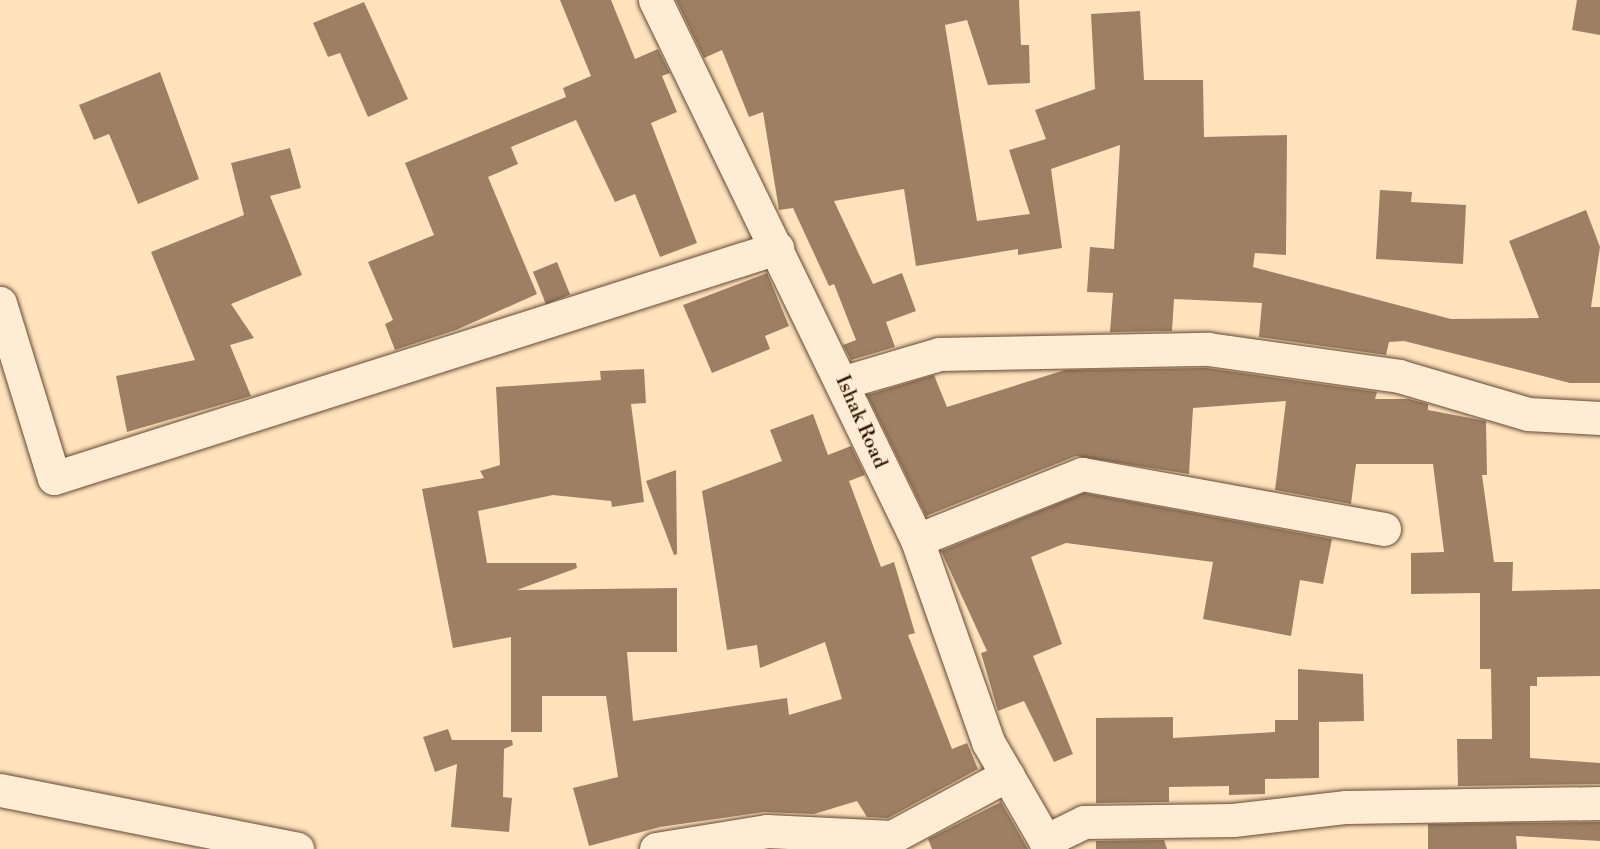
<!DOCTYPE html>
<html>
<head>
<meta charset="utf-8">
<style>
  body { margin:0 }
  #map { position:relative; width:1600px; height:849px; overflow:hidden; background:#fee3bd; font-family:"Libre Bodoni",serif }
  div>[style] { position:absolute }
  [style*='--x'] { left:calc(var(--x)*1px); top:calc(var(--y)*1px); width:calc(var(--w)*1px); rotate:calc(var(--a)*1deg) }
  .building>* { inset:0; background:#9d8064; transform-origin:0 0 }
  .roads { filter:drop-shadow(0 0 2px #664832) drop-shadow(0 0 2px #664832) }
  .minor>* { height:33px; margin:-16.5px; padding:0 16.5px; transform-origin:16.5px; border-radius:16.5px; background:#feedd4 }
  span { translate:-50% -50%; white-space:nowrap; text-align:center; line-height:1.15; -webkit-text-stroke:5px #feedd4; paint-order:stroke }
  .street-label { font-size:20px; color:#331404 }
</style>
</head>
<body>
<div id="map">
  <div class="building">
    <div style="clip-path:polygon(560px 0,611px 0,635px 59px,658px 49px,670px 73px,662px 76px,677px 112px,651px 123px,697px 243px,660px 257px,635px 194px,615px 202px,576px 120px,511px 147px,518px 164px,488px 177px,537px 294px,456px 330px,395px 350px,385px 324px,393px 320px,368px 262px,434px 235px,405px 163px,566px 97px,563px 88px,591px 76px)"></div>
    <div style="clip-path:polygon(676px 0,1019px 0,1021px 45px,1029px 45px,1030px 83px,988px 85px,967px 20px,945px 25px,977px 221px,1030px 214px,1009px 150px,1046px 139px,1035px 110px,1095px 89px,1091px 14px,1140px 11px,1144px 80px,1203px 80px,1204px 137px,1287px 135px,1286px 255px,1255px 253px,1253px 267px,1451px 319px,1539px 318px,1509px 241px,1586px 210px,1600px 247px,1591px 307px,1600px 307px,1600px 383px,1570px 383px,1404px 341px,1389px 342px,1386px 355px,1259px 337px,1262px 303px,1174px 299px,1172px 331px,1110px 332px,1113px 293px,1087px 292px,1090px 247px,1114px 249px,1120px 145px,1051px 169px,1062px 248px,1018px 255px,1018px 249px,916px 266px,904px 189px,834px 201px,873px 284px,902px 273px,916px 311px,886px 322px,895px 347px,851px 360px,843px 345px,856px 340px,834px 284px,829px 286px,793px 208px,779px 210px,763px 112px,749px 117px,722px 50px,704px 58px)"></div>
    <div style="clip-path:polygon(1577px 0,1600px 0,1600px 35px,1572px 30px)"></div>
    <div style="clip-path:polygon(364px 2px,408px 99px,368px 117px,340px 53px,328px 57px,313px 23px)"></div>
    <div style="clip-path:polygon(160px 72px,199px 179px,138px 204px,109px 134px,94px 140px,79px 105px)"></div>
    <div style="clip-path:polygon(290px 148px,301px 188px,270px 196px,302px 275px,231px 304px,254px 338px,230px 345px,251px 396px,127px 432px,116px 376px,195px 360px,151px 252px,244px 215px,231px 163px)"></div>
    <div style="clip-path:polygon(1380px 190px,1412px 192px,1411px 202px,1466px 205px,1463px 264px,1376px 259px)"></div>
    <div style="left:557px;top:262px;width:35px;height:26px;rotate:68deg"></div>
    <div style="clip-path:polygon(767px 273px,789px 326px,765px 336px,770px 349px,712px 373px,683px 305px)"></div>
    <div style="clip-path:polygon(1207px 368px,1377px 392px,1375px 399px,1409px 399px,1428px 404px,1428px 410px,1486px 421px,1487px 475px,1482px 475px,1494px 562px,1513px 562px,1512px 591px,1600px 589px,1600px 676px,1537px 677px,1537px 686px,1530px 686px,1530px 758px,1600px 763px,1600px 784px,1458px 786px,1457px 739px,1492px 739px,1491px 669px,1480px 669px,1480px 593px,1411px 594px,1411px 553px,1444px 552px,1433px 464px,1356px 464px,1351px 504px,1275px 490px,1286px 401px,1193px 408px,1189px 474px,1076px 456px,926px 516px,867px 395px,934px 375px,947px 407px,1065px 370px)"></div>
    <div style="clip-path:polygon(644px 369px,646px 403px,631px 404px,644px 502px,612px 507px,611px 501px,553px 495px,478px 511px,487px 563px,576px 563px,577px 568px,517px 590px,677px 588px,677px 652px,627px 652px,633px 721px,787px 698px,789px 715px,842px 699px,825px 642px,760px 668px,757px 645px,727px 650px,702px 491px,782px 461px,770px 430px,813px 414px,828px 455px,851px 446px,865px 475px,849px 481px,881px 567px,894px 562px,915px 633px,908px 635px,952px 749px,967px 743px,978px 769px,888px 818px,867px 817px,857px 801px,814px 814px,764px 812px,660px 827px,589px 846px,573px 788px,618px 777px,606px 696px,542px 696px,542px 732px,511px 732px,511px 637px,453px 648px,422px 489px,484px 478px,480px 471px,500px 465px,496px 387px,601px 380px,600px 371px)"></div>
    <div style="clip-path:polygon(676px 470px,677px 554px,674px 555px,646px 481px)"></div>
    <div style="clip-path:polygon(1084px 493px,1332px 539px,1323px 584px,1300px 580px,1291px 636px,1203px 619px,1213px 562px,1066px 543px,1031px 557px,1062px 644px,1033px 656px,1073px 754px,1054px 762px,1024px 701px,998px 711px,981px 653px,987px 651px,941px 551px)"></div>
    <div style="clip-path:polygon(1298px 669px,1363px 674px,1364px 721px,1319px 722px,1319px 778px,1265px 779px,1265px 794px,1229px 795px,1229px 786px,1169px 787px,1169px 802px,1096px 803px,1096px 718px,1173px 717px,1173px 738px,1275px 732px,1275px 720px,1298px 720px)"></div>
    <div style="clip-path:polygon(448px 729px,452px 740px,512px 740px,513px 745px,504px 749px,503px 797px,512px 798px,509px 832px,451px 827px,457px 764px,435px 772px,423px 737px)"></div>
    <div style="clip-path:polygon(1001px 802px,1028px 849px,932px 849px,928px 839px)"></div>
    <div style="clip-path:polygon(1600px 822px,1600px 841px,1516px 836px,1517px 849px,1428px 849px,1428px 824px)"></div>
    <div style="clip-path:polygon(1164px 840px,1167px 849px,1096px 849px,1096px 841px)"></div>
  </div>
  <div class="roads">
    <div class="minor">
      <div style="--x:655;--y:0;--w:600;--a:64.12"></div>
      <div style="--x:917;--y:540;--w:214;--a:70.6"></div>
      <div style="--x:988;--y:742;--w:124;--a:59.9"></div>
      <div style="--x:0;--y:303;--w:183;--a:72.9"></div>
      <div style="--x:54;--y:478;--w:759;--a:-17.65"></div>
      <div style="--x:844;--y:382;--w:99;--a:-16.4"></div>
      <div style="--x:939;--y:354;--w:269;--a:-1.1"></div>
      <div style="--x:1208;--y:349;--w:193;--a:8"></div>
      <div style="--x:1399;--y:376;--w:134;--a:16.4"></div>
      <div style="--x:1528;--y:414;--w:72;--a:3.2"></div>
      <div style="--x:917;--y:540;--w:178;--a:-21.8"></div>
      <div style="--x:1082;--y:474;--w:307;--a:10.3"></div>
      <div style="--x:0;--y:790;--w:303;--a:11.2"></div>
      <div style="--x:1045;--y:841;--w:43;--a:-26"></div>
      <div style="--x:1084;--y:822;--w:149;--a:-0.8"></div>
      <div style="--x:1233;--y:820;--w:114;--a:-6.6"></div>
      <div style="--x:1346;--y:807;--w:254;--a:-0.9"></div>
      <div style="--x:656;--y:849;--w:112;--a:-9.2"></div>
      <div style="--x:767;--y:831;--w:125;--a:2.7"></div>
      <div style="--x:892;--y:837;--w:131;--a:-28.3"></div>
    </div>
  </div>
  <div class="street-label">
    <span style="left:861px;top:422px;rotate:66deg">Ishak Road</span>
  </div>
</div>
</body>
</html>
